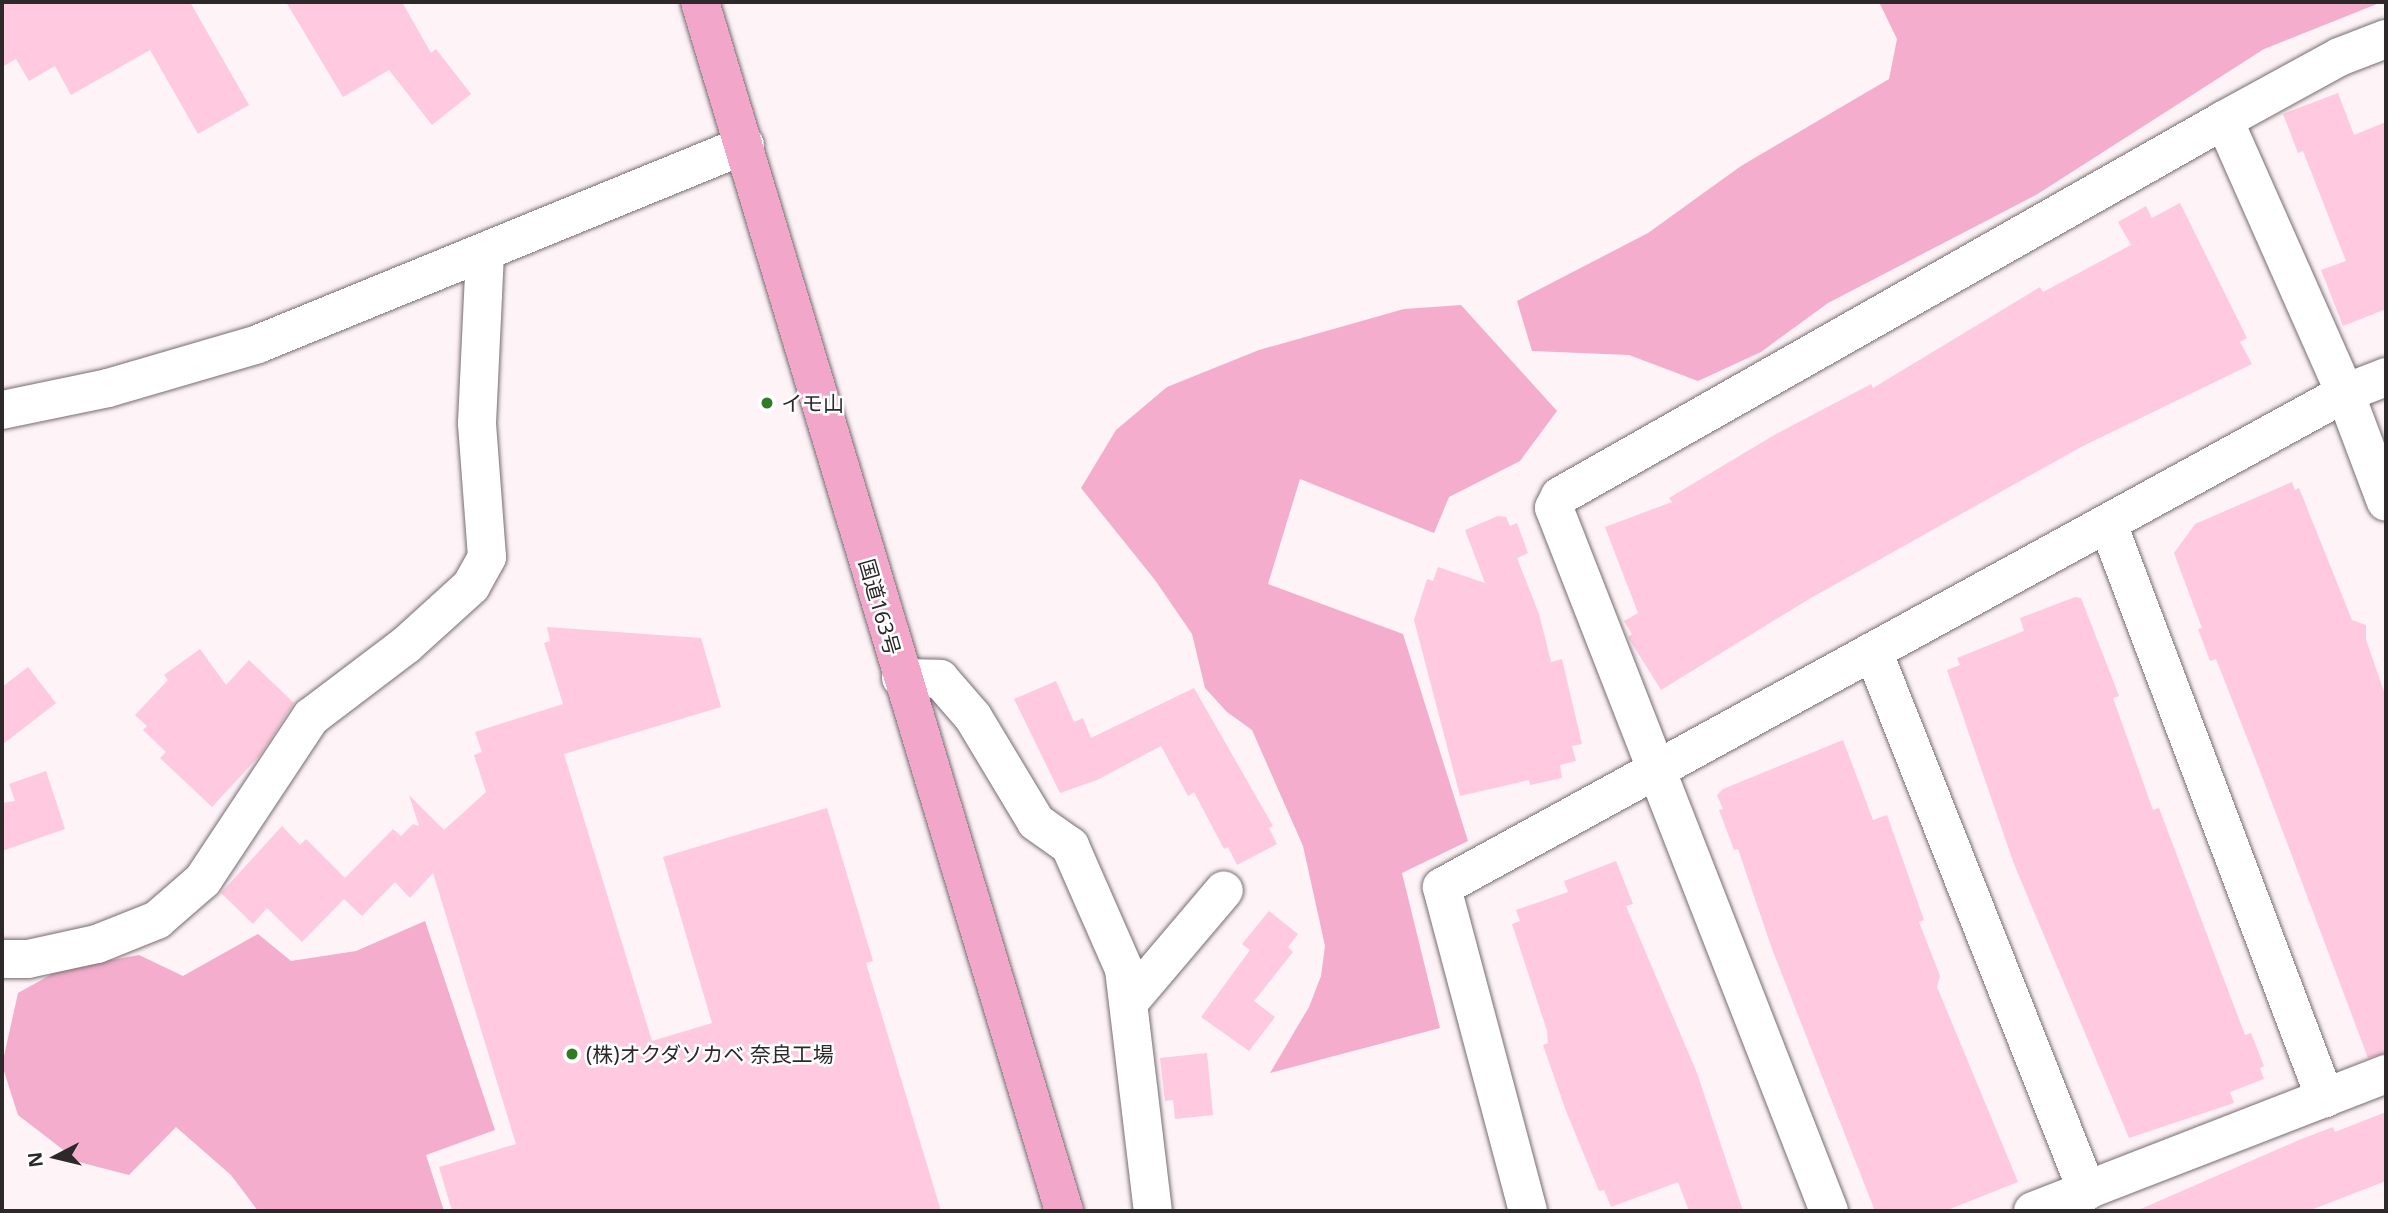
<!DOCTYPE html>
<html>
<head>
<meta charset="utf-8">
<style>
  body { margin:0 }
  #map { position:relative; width:2388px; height:1213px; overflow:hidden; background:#fef3f7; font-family:"Noto Sans","Noto Sans JP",sans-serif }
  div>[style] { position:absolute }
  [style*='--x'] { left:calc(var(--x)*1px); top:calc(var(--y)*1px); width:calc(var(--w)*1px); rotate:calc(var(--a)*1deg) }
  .green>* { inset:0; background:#f4adcc }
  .building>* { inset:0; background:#ffc9e0 }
  .roads { filter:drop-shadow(0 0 2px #766d71) drop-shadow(0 0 2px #766d71) }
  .minor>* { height:38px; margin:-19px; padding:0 19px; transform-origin:19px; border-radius:19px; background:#fff }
  .tertiary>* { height:38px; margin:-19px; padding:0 19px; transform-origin:19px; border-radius:19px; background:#fff }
  .trunk>* { height:38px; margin:-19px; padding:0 19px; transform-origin:19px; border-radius:19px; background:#f2a6ca }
  .dots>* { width:19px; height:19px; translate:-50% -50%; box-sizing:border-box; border:4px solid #fff; border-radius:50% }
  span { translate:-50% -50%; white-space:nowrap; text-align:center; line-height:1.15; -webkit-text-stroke:5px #fff; paint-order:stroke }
  .poi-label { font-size:21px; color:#2d292b }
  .left { translate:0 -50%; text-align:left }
  .street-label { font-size:21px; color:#2d292b }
  .frame { position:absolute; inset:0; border:4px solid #2d292b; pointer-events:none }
  .north { position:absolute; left:21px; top:1122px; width:70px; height:70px; -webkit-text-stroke:5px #fff; paint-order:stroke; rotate:263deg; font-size:19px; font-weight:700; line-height:28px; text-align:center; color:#2d292b }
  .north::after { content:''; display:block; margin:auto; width:24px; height:32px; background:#2d292b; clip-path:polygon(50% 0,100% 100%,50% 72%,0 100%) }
</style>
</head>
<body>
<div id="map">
  <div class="green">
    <div style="clip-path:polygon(1879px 2px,2382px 2px,2264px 49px,2036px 195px,1828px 303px,1761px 352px,1698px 381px,1629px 355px,1532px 351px,1517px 301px,1648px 233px,1741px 166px,1889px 79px,1897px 39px)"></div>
    <div style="clip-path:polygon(1461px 305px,1557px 411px,1520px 461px,1449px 497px,1434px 533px,1300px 479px,1268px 584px,1403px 634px,1468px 841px,1402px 873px,1440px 1028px,1270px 1073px,1309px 1007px,1321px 976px,1325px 946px,1303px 846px,1252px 730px,1227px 712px,1205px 688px,1192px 634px,1155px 580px,1081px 488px,1116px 430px,1167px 387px,1259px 350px,1404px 309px)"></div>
    <div style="clip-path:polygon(425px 921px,495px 1130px,426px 1155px,444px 1211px,258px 1211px,231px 1175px,176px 1127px,129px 1175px,79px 1162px,18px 1115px,2px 1065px,18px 993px,61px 969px,139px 955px,183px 976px,258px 934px,291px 961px,356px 951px)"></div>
  </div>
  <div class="building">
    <div style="clip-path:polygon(2px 2px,190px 2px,249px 105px,198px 134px,150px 50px,71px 95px,55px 66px,29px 81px,16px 59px,2px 67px)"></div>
    <div style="clip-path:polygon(286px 2px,402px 2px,431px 53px,436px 49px,471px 94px,432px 125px,389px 70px,343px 97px)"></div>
    <div style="clip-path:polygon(2338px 93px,2354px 135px,2386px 122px,2386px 309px,2343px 326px,2321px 270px,2346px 261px,2303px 151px,2298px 153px,2283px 114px)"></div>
    <div style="clip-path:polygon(2180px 203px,2247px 338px,2240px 342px,2252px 364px,2081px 447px,1809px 599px,1661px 690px,1628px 637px,1632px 634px,1624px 621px,1638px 613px,1605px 527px,1672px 502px,1669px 498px,1776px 434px,1871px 384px,1873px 388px,2040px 287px,2043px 292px,2131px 245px,2118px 222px,2146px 206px,2152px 218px)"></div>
    <div style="clip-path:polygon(2292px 482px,2295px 490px,2299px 488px,2352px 620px,2366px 625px,2366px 640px,2386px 697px,2386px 1053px,2368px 1058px,2260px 771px,2216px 659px,2210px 661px,2198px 629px,2202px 628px,2174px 553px,2195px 524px)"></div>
    <div style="clip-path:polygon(1498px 516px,1506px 517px,1510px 526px,1517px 523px,1528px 553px,1517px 558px,1539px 614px,1551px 662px,1562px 659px,1582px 744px,1572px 746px,1576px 761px,1560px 765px,1562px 778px,1530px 785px,1529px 780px,1460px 796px,1414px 620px,1427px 579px,1433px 581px,1438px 567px,1485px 583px,1465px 530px)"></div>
    <div style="clip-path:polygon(2075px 597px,2081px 598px,2119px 696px,2113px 698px,2153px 810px,2159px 808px,2245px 1035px,2251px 1033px,2264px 1066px,2260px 1068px,2264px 1079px,2230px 1092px,2234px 1103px,2129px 1138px,2014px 864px,1947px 670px,1960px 665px,1957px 658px,2024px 631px,2020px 618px)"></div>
    <div style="clip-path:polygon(547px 627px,701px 638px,721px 707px,564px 754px,652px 1041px,712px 1023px,663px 857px,827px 808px,873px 961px,866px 963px,941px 1211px,452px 1211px,439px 1167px,516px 1144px,433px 873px,410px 898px,395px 882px,362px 916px,344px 899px,302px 942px,267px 908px,253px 924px,221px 893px,282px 826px,300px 845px,306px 839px,345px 878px,393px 829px,401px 836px,413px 824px,419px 826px,409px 795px,444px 830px,486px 792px,474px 755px,482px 752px,475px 732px,563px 704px,544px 643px,550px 641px)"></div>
    <div style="clip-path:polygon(200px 649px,226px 685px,249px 660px,294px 703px,260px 755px,212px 807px,160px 758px,166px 752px,143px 730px,147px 726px,135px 715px,168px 680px,164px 675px)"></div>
    <div style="clip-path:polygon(28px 667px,56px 703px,2px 745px,2px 687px)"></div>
    <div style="clip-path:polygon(1056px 681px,1074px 722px,1083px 718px,1091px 738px,1194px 688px,1273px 826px,1269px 828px,1277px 844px,1237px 865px,1228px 847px,1224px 849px,1194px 792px,1188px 796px,1161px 746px,1097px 780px,1060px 793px,1014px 699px)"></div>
    <div style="clip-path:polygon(1843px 740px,1873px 820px,1887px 815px,1924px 920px,1919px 922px,1940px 976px,1937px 987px,2018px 1182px,1945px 1211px,1875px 1211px,1772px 949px,1738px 849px,1734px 850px,1719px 810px,1723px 809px,1717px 795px,1723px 789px)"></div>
    <div style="clip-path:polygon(46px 771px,65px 829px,2px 851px,2px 803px,15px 801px,9px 784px)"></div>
    <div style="clip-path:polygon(1616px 861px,1633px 904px,1626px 906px,1697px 1073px,1743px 1211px,1689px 1211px,1678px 1182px,1611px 1207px,1604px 1190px,1599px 1191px,1566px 1111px,1543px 1045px,1548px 1043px,1547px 1031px,1512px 924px,1520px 921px,1516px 910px,1568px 892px,1564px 881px)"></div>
    <div style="clip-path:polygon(1269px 911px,1298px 934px,1288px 947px,1293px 952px,1254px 1001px,1275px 1017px,1249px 1051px,1201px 1017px,1250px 950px,1242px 944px)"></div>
    <div style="clip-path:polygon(1207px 1053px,1213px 1115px,1175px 1119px,1173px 1100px,1165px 1101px,1160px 1058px)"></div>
    <div style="clip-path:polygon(2386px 1112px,2386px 1181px,2308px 1211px,2136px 1211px,2299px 1140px,2333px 1127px,2335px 1132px)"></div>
  </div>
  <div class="roads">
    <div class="minor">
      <div style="--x:2224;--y:120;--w:299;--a:66.1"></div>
      <div style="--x:2345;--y:393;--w:116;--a:69.4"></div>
      <div style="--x:2108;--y:524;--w:614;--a:69.29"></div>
      <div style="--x:1873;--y:651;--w:581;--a:68.38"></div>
      <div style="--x:901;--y:678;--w:39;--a:1"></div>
      <div style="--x:940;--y:679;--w:50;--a:49"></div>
      <div style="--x:973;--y:717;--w:122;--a:59"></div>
      <div style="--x:1036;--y:822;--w:42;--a:35.2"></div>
      <div style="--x:1070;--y:846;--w:134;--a:66.3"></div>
      <div style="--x:1124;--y:969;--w:244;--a:83.2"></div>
      <div style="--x:2;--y:959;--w:26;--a:0"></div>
      <div style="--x:28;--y:959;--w:71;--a:-12.3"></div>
      <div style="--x:97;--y:944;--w:65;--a:-21.8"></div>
      <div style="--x:157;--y:920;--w:61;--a:-41"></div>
      <div style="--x:203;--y:880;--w:196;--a:-56.5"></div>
      <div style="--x:311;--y:717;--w:119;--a:-37.2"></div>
      <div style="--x:406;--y:645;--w:88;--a:-42.2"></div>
      <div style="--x:471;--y:586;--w:33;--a:-61"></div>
      <div style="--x:487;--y:557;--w:134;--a:-94.3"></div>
      <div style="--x:477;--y:423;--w:169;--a:-87.3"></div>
      <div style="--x:1130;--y:1001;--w:145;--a:-49.7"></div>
      <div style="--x:1528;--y:1211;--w:335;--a:-104.9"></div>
      <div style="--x:1442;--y:887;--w:1029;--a:-28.68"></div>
      <div style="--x:2345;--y:393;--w:44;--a:-21.3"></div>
      <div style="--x:1829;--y:1211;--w:755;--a:-111.36"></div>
      <div style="--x:1554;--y:508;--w:13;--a:-63"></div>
      <div style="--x:1560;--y:496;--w:763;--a:-29.52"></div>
      <div style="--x:2224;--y:120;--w:131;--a:-28.7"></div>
      <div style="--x:2339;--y:57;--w:50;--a:-21"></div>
      <div style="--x:2033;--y:1211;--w:379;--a:-21.2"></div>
    </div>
    <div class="tertiary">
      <div style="--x:2;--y:410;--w:108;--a:-11.7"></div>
      <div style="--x:108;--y:388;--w:156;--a:-16.3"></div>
      <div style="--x:258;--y:344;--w:526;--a:-22.23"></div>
    </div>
    <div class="trunk">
      <div style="--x:700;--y:2;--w:1263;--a:73.24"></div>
    </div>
  </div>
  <div class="dots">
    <div style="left:767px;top:403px;background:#2f7c24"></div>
    <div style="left:572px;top:1054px;background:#2f7c24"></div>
  </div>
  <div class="poi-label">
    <span class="left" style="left:781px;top:403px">イモ山</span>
    <span class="left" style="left:586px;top:1054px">(株)オクダソカベ 奈良工場</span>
  </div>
  <div class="street-label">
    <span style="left:880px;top:607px;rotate:74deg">国道163号</span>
  </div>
  <div class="frame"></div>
  <div class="north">N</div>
</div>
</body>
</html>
